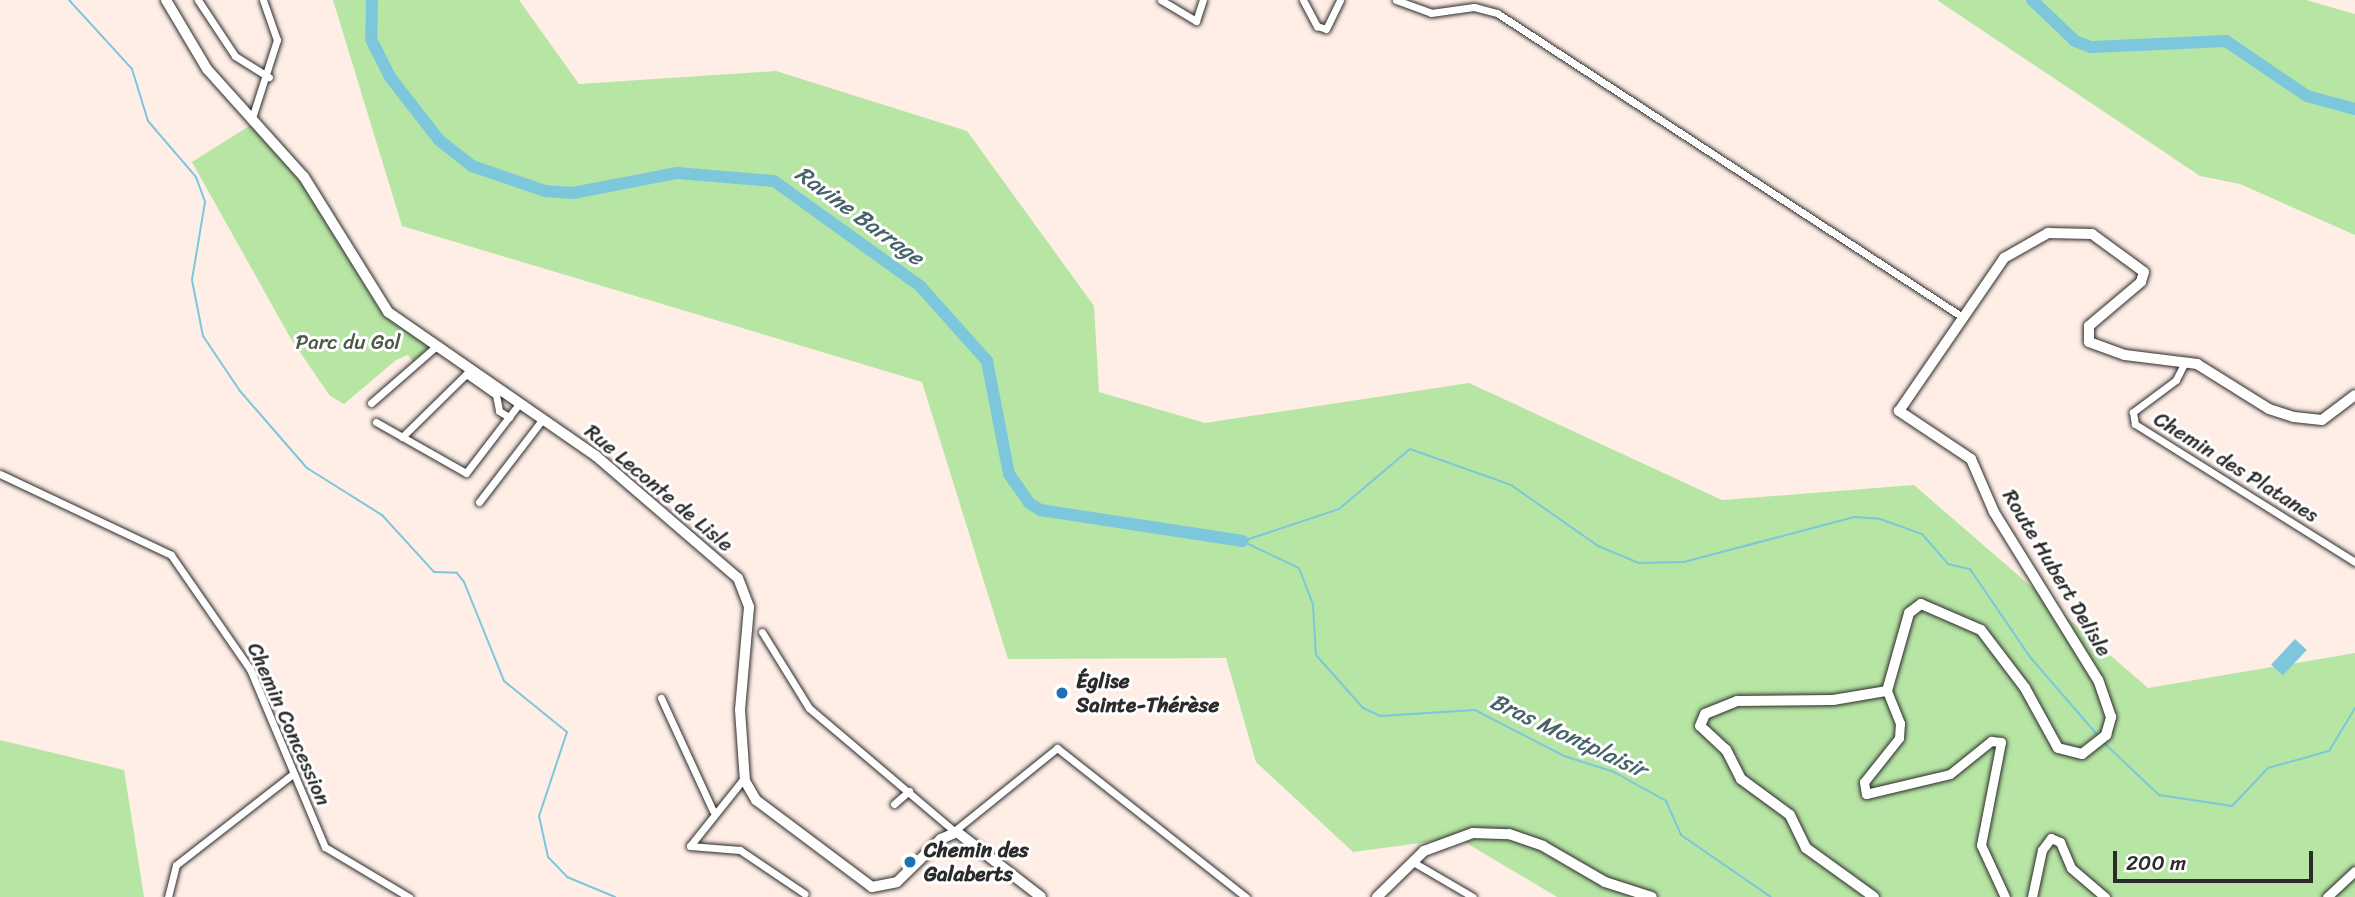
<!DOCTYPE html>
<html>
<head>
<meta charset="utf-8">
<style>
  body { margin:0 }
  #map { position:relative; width:2355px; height:897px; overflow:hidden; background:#feeee6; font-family:Sriracha,sans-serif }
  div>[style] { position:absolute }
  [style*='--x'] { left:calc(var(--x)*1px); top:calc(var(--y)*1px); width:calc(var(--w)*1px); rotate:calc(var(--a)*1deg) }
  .green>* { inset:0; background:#b7e5a4 }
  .water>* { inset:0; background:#7cc7dc; transform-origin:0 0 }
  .stream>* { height:2px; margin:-1px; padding:0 1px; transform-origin:1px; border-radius:1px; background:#7cc7dc }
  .river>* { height:12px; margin:-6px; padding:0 6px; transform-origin:6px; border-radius:6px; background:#7cc7dc }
  .roads { filter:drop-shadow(0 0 2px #2b2b2b) drop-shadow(0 0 2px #2b2b2b) }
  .minor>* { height:7px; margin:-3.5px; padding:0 3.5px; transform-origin:3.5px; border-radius:3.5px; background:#fff }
  .tertiary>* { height:9px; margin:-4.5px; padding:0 4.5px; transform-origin:4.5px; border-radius:4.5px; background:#fff }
  .secondary>* { height:10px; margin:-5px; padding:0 5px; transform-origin:5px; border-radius:5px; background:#fff }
  .dots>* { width:19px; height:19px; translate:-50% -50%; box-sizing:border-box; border:4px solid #fff; border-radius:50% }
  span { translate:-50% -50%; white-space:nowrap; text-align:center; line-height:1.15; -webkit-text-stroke:6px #fff; paint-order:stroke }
  .park-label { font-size:21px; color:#4e5a49 }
  .street-label { font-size:21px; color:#2b2b2b }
  .poi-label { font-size:21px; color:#2b2b2b; font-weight:700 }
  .left { translate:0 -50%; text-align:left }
  .water-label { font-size:23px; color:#476269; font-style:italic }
  .scale { position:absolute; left:2113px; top:851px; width:200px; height:32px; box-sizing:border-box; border:4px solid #2b2b2b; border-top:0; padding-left:9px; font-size:21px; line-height:24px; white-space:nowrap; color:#2b2b2b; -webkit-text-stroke:5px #fff; paint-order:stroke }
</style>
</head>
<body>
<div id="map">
  <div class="green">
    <div style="clip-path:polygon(333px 0,519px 0,579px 84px,776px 71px,967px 131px,1094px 306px,1099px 392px,1205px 423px,1469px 383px,1722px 500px,1914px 485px,2148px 688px,2355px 653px,2355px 897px,1557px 897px,1458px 838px,1353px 852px,1256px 762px,1226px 658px,1008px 659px,922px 382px,402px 226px)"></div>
    <div style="clip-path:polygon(1937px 0,2306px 0,2355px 14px,2355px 235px,2240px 184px,2200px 176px)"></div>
    <div style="clip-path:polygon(254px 123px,309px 193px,376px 304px,429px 347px,413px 362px,408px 355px,396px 360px,344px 404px,330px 396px,291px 339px,192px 162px)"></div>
    <div style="clip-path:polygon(0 740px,124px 770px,144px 897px,0 897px)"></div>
  </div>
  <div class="water">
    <div style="left:2295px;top:639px;width:16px;height:35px;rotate:43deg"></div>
  </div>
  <div class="stream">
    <div style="--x:69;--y:0;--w:93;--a:47.6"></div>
    <div style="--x:132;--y:69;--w:54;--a:72.9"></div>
    <div style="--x:148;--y:121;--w:74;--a:49.4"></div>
    <div style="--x:196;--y:177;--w:27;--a:70"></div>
    <div style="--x:205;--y:202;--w:79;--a:99.5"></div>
    <div style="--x:192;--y:280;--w:57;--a:78.9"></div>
    <div style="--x:203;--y:336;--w:66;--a:56.1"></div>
    <div style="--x:240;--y:391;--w:102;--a:49"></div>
    <div style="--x:307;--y:468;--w:89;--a:32.1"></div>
    <div style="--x:382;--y:515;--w:77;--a:47.6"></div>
    <div style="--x:434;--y:572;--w:23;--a:2"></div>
    <div style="--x:457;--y:573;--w:11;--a:52"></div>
    <div style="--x:464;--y:582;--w:107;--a:68"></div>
    <div style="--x:504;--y:681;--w:81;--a:39"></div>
    <div style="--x:567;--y:732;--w:89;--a:108.4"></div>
    <div style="--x:539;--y:816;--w:42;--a:77.6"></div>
    <div style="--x:548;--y:857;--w:28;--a:46"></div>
    <div style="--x:567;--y:877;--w:52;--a:22.6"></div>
    <div style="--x:1243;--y:541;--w:101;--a:-18.4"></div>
    <div style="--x:1339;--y:509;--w:93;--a:-40.2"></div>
    <div style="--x:1410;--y:449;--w:107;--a:19.6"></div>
    <div style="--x:1511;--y:485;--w:106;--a:35"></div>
    <div style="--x:1598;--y:546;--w:44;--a:22.5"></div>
    <div style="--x:1639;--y:563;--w:45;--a:-1.3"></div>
    <div style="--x:1684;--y:562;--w:176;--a:-14.8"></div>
    <div style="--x:1854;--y:517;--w:26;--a:4"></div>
    <div style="--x:1880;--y:519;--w:45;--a:19.7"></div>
    <div style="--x:1922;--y:534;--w:40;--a:49"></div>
    <div style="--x:1948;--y:564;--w:23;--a:13"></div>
    <div style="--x:1970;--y:569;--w:107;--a:55.7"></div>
    <div style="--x:2030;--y:657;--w:106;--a:49.2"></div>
    <div style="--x:1244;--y:542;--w:61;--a:25.3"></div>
    <div style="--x:1299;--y:568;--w:40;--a:69"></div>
    <div style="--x:1313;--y:605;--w:50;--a:86.6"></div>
    <div style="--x:1316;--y:655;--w:71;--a:48.4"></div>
    <div style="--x:1363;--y:708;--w:19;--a:25"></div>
    <div style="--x:1380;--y:716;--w:95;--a:-3.6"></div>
    <div style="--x:1475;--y:710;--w:100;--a:27.3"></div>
    <div style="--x:1564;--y:756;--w:52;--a:17.7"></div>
    <div style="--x:1614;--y:772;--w:60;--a:29.1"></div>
    <div style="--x:1666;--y:801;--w:37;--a:66"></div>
    <div style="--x:1681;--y:835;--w:109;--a:34.6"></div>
    <div style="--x:2102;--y:741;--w:79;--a:43.5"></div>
    <div style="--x:2159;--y:795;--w:74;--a:8.6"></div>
    <div style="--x:2232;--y:806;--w:52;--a:-46.5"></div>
    <div style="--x:2268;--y:768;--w:63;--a:-15.6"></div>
    <div style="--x:2329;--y:751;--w:50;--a:-58.8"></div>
  </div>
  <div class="river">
    <div style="--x:372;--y:0;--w:39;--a:91"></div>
    <div style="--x:371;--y:39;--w:42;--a:63.4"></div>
    <div style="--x:390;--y:77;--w:80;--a:52.1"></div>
    <div style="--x:439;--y:140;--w:42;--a:38.2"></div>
    <div style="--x:472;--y:166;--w:77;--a:18.9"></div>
    <div style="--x:545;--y:191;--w:28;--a:4"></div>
    <div style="--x:573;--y:193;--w:106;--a:-10.9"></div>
    <div style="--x:677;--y:173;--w:97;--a:4.7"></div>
    <div style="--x:774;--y:181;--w:180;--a:35.7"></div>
    <div style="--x:920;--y:286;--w:101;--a:48.2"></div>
    <div style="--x:987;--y:361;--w:115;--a:79"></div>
    <div style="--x:1009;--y:474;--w:35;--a:55"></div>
    <div style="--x:1029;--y:503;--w:13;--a:32"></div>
    <div style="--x:1040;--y:510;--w:205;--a:8.7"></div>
    <div style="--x:2032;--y:0;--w:59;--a:43.6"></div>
    <div style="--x:2075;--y:41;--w:17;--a:21"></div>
    <div style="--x:2091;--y:47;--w:135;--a:-2.5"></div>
    <div style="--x:2226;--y:41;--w:98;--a:34.2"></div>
    <div style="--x:2307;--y:96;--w:50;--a:15.2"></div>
  </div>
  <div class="roads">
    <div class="minor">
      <div style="--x:198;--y:0;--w:67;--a:56.5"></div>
      <div style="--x:235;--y:56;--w:40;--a:32"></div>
      <div style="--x:1161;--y:0;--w:41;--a:31"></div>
      <div style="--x:1196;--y:21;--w:22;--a:-72"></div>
      <div style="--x:1303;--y:0;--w:30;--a:62"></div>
      <div style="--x:1317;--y:26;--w:9;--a:18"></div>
      <div style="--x:1326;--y:29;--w:32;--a:-64"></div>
      <div style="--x:1396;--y:0;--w:37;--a:20"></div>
      <div style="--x:1431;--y:13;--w:43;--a:-7.9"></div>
      <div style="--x:1474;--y:7;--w:24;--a:15"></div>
      <div style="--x:1497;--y:13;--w:554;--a:33.15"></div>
      <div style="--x:253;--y:115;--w:79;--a:-72.3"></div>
      <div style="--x:277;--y:40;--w:42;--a:-109.3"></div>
      <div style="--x:2185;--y:362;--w:20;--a:117"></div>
      <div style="--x:2176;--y:380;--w:54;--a:143.3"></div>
      <div style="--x:2133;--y:412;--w:12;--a:81"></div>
      <div style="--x:2135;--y:424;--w:260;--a:32.1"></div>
      <div style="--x:371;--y:403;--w:84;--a:-41.1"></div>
      <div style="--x:376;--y:422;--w:103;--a:29.5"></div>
      <div style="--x:466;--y:473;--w:87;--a:-52.5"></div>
      <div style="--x:402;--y:437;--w:90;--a:-44.5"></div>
      <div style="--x:466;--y:374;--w:37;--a:35"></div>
      <div style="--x:496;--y:395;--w:16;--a:79"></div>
      <div style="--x:499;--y:411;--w:12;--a:31"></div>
      <div style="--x:0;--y:474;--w:189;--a:25.3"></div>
      <div style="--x:171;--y:555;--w:139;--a:55.3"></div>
      <div style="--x:250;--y:669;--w:193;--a:67.2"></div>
      <div style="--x:325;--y:847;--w:98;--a:30.8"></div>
      <div style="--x:479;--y:502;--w:103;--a:-52.5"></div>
      <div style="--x:762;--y:632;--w:89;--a:58.3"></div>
      <div style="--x:809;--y:708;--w:190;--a:40.3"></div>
      <div style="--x:661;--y:698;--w:124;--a:65.3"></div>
      <div style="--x:745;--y:777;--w:88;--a:128.6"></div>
      <div style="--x:690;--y:846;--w:50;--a:4.6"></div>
      <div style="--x:740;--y:850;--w:78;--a:34.1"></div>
      <div style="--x:894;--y:804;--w:20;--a:-41"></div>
      <div style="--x:953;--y:832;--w:134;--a:-38.9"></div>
      <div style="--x:1057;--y:748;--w:241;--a:38.3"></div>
      <div style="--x:1413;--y:862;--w:69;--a:30.3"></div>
      <div style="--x:168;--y:897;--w:33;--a:-76"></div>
      <div style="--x:176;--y:865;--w:148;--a:-37.9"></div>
    </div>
    <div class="tertiary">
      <div style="--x:1887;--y:691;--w:35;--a:68"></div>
      <div style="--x:1900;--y:723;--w:15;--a:94"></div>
      <div style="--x:1899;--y:738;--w:56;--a:128.5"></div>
      <div style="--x:1864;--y:782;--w:12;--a:81"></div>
      <div style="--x:1866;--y:794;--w:86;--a:-13.4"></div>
      <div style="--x:1950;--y:774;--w:53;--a:-38.8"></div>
      <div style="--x:1991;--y:741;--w:10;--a:6"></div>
      <div style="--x:2001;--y:742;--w:105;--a:101"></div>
      <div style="--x:1981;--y:845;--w:57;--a:65.2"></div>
      <div style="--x:2032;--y:897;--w:48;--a:-78"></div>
      <div style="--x:2042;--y:850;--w:15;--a:-53"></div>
      <div style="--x:2051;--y:838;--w:10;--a:24"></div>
      <div style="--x:2060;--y:842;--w:28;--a:67"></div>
      <div style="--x:2071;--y:868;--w:45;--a:40.5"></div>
      <div style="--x:2327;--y:897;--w:38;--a:-43"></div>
    </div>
    <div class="secondary">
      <div style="--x:166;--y:0;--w:80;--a:59.3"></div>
      <div style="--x:207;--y:69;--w:145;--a:48.1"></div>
      <div style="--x:304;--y:177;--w:159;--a:58.1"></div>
      <div style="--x:388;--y:312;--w:253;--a:34.7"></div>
      <div style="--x:596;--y:456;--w:187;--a:40.7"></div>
      <div style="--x:738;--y:578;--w:31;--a:69"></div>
      <div style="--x:749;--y:607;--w:103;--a:95"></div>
      <div style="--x:740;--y:710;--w:71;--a:86"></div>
      <div style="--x:745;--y:781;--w:22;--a:60"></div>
      <div style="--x:756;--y:800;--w:145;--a:36.9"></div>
      <div style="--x:872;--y:887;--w:25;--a:-11"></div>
      <div style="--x:897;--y:882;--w:62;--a:-44.3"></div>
      <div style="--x:941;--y:839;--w:17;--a:-24"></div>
      <div style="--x:957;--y:832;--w:106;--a:37.7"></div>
      <div style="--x:1377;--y:897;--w:66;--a:-44.4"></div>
      <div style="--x:1424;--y:851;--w:52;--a:-20.2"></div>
      <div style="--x:1473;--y:833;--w:36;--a:2"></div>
      <div style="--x:1509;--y:834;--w:36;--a:19"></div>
      <div style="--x:1543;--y:846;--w:72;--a:30.1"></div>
      <div style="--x:1605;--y:882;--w:49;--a:17.7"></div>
      <div style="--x:1874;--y:897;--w:84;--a:-144.2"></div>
      <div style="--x:1806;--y:848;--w:37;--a:-116"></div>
      <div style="--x:1790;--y:815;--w:61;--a:-143.7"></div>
      <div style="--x:1741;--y:779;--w:33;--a:-117"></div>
      <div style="--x:1726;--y:750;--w:35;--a:-137"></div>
      <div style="--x:1700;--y:726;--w:13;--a:-67"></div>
      <div style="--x:1705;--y:714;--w:35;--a:-22"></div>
      <div style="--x:1737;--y:701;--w:96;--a:-0.6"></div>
      <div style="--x:1833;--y:700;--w:55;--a:-9.5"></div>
      <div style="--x:1887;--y:691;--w:81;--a:-74.2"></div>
      <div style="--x:1909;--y:613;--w:15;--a:-37"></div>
      <div style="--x:1921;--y:604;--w:65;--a:23.4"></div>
      <div style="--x:1981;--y:630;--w:73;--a:52.8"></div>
      <div style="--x:2025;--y:688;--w:68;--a:61.2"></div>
      <div style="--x:2058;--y:748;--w:25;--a:14"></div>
      <div style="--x:2082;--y:754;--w:31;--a:-38"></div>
      <div style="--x:2106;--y:735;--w:19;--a:-74"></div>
      <div style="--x:2111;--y:717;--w:39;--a:-109"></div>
      <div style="--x:2098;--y:680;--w:198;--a:-121.8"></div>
      <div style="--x:1994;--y:512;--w:58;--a:-113.5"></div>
      <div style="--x:1971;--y:459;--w:87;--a:-146.3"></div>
      <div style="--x:1899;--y:411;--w:186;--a:-55.5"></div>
      <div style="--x:2004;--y:258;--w:51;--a:-29.6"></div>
      <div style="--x:2048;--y:233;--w:44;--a:1.3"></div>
      <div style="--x:2092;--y:234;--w:64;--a:36.2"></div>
      <div style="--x:2144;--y:272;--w:10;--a:107"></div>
      <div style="--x:2141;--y:282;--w:68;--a:139.8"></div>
      <div style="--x:2089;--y:326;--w:16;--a:90"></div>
      <div style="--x:2089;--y:342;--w:38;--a:20"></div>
      <div style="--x:2125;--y:355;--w:73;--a:7.1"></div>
      <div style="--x:2197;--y:364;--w:85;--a:32"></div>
      <div style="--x:2269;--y:409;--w:26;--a:18"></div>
      <div style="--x:2294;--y:417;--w:28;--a:6"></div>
      <div style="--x:2322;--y:420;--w:41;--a:-37.1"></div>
    </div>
  </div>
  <div class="dots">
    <div style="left:1062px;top:693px;background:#1f6fb2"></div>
    <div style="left:910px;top:862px;background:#1f6fb2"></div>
  </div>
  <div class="park-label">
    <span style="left:348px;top:342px">Parc du Gol</span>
  </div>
  <div class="street-label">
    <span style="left:2236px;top:467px;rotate:32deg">Chemin des Platanes</span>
    <span style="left:659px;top:488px;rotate:40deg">Rue Leconte de Lisle</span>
    <span style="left:2057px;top:573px;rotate:59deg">Route Hubert Delisle</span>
    <span style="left:289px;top:724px;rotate:66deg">Chemin Concession</span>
  </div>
  <div class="poi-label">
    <span class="left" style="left:1076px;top:693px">Église<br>Sainte-Thérèse</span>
    <span class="left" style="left:924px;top:862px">Chemin des<br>Galaberts</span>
  </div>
  <div class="water-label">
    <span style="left:859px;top:216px;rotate:36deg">Ravine Barrage</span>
    <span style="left:1568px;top:736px;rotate:25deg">Bras Montplaisir</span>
  </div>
  <div class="scale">200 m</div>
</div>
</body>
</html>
